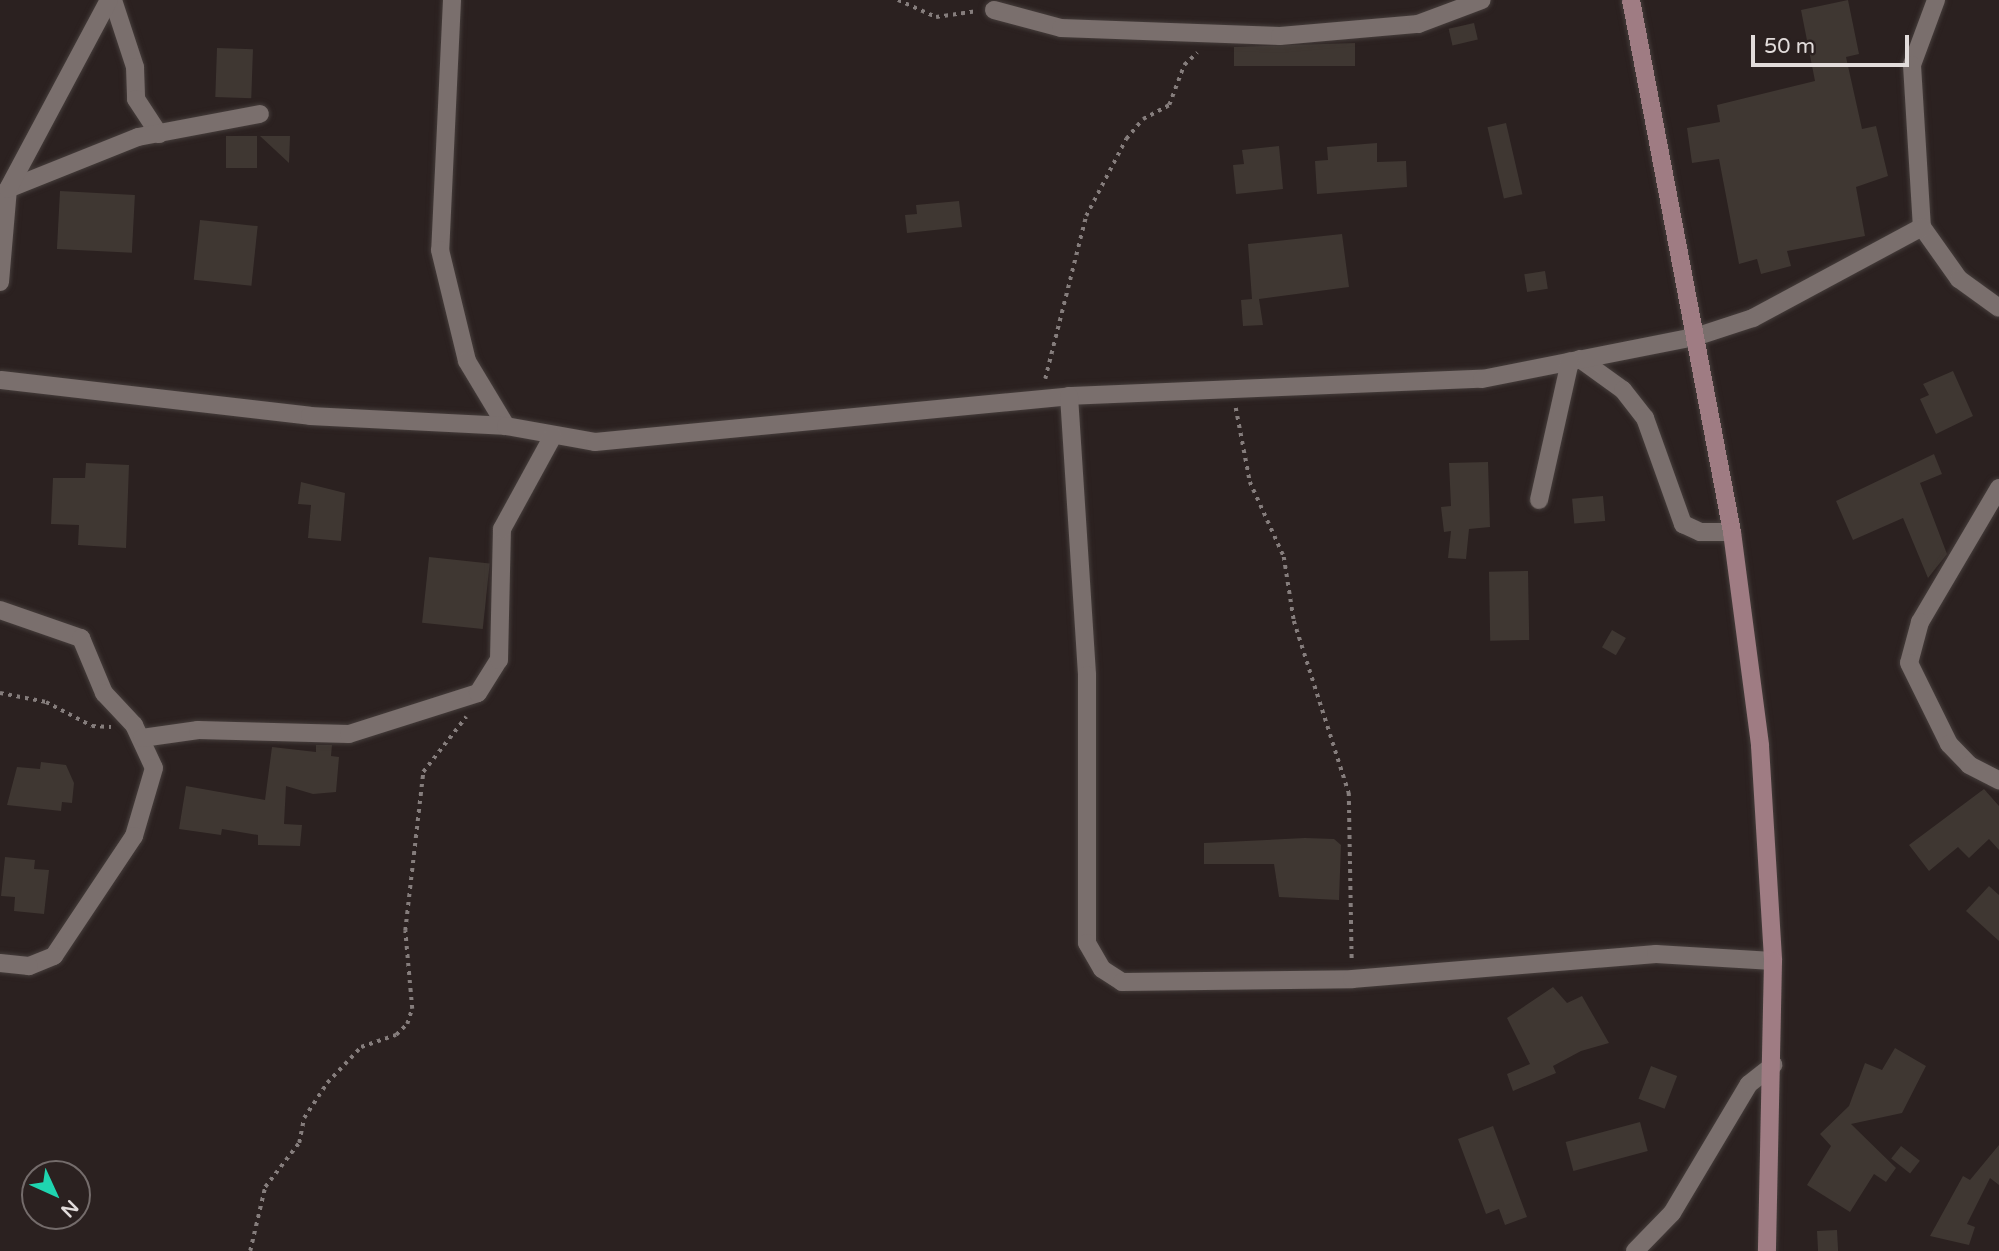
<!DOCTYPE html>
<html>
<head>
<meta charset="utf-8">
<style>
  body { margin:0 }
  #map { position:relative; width:1999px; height:1251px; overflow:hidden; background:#2b2120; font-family:"Varela Round",sans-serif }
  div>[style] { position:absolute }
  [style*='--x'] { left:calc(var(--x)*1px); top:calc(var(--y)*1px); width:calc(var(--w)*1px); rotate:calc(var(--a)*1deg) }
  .building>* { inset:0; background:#3f3732; transform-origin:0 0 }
  .path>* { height:3.5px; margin-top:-1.75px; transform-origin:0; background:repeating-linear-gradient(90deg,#857d7c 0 3.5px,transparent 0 8.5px) }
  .roads { filter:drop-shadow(0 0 2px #453d3b) drop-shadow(0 0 2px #453d3b) }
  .street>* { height:18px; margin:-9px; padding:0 9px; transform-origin:9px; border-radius:9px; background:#7a6f6d }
  .secondary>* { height:18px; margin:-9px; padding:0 9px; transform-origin:9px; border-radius:9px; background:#9f7c83 }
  span { translate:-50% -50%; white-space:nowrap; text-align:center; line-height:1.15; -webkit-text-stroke:6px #2b2120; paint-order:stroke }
  .north { position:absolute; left:21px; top:1160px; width:70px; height:70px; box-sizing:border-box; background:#2b2120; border:2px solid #746c6b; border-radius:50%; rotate:135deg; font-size:19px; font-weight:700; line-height:28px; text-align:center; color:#e2dcdb }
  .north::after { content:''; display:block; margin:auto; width:24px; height:32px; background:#1fd5b0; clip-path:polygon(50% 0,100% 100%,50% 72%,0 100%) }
  .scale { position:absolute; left:1751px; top:35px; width:158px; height:32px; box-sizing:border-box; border:4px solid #e2dcdb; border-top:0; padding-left:9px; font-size:21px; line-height:24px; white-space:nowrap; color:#e2dcdb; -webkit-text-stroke:5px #2b2120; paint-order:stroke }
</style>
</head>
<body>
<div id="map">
  <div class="building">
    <div style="clip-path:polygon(1848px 0,1859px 54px,1846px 57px,1862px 129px,1876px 126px,1888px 176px,1856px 187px,1865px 236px,1787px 251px,1791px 266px,1761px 274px,1757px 259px,1739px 264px,1719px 159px,1692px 163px,1687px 128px,1720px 122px,1717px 105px,1815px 81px,1801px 10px)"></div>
    <div style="left:1474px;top:23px;width:17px;height:26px;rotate:77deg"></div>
    <div style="clip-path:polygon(1355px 43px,1355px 66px,1234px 66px,1234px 47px)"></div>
    <div style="left:217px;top:48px;width:36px;height:49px;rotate:2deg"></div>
    <div style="left:1506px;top:123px;width:73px;height:19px;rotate:77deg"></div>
    <div style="left:226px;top:136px;width:31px;height:32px"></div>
    <div style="clip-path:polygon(260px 136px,290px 136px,289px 163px)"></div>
    <div style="clip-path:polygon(1377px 143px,1377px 162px,1406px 161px,1407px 187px,1317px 194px,1315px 161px,1328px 160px,1327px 147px)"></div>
    <div style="clip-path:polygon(1279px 146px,1283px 189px,1236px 194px,1233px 165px,1244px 164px,1242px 150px)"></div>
    <div style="left:60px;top:191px;width:75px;height:58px;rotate:3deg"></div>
    <div style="clip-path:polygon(959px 201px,962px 227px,907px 233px,905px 215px,917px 214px,916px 205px)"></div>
    <div style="left:200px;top:220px;width:58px;height:60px;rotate:6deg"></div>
    <div style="clip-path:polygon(1342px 234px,1349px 287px,1259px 299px,1263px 325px,1243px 326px,1241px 300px,1252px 299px,1248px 244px)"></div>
    <div style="left:1545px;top:271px;width:18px;height:21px;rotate:81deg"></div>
    <div style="clip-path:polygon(1953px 371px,1973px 416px,1936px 434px,1920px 399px,1929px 395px,1923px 384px)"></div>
    <div style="clip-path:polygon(1934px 454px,1942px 474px,1920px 483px,1947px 554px,1928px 578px,1903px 518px,1853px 540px,1836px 501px)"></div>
    <div style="clip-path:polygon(1488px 462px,1490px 527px,1469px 529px,1466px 559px,1448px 558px,1451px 531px,1444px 532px,1441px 507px,1451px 506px,1449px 463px)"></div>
    <div style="clip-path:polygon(86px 463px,129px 465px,126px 548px,78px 545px,79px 525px,51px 524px,53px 478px,85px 478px)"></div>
    <div style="clip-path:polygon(301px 482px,345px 493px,341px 541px,308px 538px,311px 505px,298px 504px)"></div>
    <div style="left:1603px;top:496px;width:25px;height:31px;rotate:85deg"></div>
    <div style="left:429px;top:557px;width:61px;height:66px;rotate:6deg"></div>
    <div style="left:1528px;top:571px;width:69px;height:39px;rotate:89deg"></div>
    <div style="left:1612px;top:630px;width:16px;height:20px;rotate:30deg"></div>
    <div style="clip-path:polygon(316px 745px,332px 745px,331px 756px,339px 757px,336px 792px,313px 794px,286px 786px,284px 824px,302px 825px,300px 846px,258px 845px,258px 835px,222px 829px,221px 835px,179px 829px,186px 786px,265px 800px,272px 747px,316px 752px)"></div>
    <div style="clip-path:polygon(41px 762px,66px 765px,74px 783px,72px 803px,62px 802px,61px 811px,7px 805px,17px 767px,40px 769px)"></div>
    <div style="clip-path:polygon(1984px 789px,1999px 806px,1999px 850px,1989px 839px,1969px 858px,1958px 847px,1929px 871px,1909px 845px)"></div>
    <div style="clip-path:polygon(1305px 838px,1334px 839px,1341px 845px,1339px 900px,1279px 897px,1274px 864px,1204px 864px,1204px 843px)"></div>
    <div style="clip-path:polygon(5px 857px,35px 860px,34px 869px,49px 870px,44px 914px,14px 911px,15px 897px,1px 896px)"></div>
    <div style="clip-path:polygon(1989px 886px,1999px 895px,1999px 941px,1966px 911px)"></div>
    <div style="clip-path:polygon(1553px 987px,1567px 1003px,1582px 996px,1609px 1043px,1581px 1051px,1553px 1066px,1556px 1073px,1513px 1091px,1507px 1074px,1530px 1064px,1507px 1018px)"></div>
    <div style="clip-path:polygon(1895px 1048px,1926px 1066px,1902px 1113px,1851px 1124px,1896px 1168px,1886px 1182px,1874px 1174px,1850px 1212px,1807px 1185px,1831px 1146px,1820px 1134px,1849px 1106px,1865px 1063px,1882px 1070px)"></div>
    <div style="left:1651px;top:1066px;width:28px;height:35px;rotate:21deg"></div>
    <div style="left:1640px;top:1122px;width:30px;height:77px;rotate:75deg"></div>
    <div style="clip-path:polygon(1493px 1126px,1527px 1217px,1505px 1225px,1499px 1209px,1486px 1214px,1458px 1139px)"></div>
    <div style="clip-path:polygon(1999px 1145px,1999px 1185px,1990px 1178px,1967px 1224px,1975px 1227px,1969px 1245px,1930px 1236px,1963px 1176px,1970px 1180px)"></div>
    <div style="left:1901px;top:1146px;width:24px;height:16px;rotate:38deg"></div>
    <div style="left:1837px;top:1230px;width:21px;height:20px;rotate:87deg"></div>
  </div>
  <div class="path">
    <div style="--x:898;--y:0;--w:42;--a:24.1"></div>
    <div style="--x:936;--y:17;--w:42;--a:-8.1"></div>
    <div style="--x:1045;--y:379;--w:168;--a:-75.9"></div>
    <div style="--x:1086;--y:216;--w:87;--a:-62.5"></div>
    <div style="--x:1126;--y:139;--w:26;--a:-50"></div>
    <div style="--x:1143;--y:119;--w:30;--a:-28"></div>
    <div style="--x:1169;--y:105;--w:43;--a:-69.4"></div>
    <div style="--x:1184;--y:65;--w:18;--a:-43"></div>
    <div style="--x:1236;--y:408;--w:75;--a:79.3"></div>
    <div style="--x:1250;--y:482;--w:82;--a:65.6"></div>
    <div style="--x:1284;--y:557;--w:65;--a:81.1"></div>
    <div style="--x:1294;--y:621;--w:181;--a:72.3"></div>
    <div style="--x:1349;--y:793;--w:166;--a:89"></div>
    <div style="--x:0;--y:693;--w:47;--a:11.1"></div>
    <div style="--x:46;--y:702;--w:52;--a:27.6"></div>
    <div style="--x:92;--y:726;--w:19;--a:3"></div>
    <div style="--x:250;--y:1251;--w:66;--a:-76.8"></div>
    <div style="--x:265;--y:1187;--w:56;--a:-52.3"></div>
    <div style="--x:299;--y:1143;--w:25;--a:-79"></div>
    <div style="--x:304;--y:1118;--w:42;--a:-56.7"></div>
    <div style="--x:327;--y:1083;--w:50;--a:-46.6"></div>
    <div style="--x:361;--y:1047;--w:37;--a:-19"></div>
    <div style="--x:396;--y:1035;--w:16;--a:-45"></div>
    <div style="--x:407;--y:1024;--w:16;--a:-72"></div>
    <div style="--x:412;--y:1009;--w:78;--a:-95.1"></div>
    <div style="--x:405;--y:931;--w:160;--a:-83.5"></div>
    <div style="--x:423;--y:772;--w:70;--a:-52"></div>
  </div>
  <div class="roads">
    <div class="street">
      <div style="--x:113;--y:0;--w:71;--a:71.8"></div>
      <div style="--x:135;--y:67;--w:32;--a:88"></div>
      <div style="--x:136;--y:99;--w:42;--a:56.7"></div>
      <div style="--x:452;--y:0;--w:250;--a:92.7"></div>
      <div style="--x:440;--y:250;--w:114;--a:76.3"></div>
      <div style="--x:467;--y:361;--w:76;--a:59"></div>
      <div style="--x:1936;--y:0;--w:69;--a:110.3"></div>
      <div style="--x:1912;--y:65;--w:162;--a:86.5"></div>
      <div style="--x:1922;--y:227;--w:64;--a:54.6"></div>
      <div style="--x:1959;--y:279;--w:49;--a:35.9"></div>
      <div style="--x:994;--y:10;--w:69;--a:15"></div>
      <div style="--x:1061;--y:28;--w:219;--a:2.1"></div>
      <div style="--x:1280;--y:36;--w:139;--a:-5"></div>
      <div style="--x:1418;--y:24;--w:68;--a:-20.6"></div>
      <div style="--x:8;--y:189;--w:140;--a:-21.8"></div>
      <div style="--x:138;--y:137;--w:124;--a:-10.7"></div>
      <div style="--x:0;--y:282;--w:93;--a:-85.1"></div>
      <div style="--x:8;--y:189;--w:214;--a:-61.9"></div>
      <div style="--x:1580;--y:359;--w:53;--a:35.8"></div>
      <div style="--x:1623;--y:390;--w:36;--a:52"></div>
      <div style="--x:1645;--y:418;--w:113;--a:70.3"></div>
      <div style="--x:1683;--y:524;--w:19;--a:25"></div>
      <div style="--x:1700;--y:532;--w:32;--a:0"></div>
      <div style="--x:1;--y:380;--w:311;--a:6.6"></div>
      <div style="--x:310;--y:416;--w:196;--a:2.9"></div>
      <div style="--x:506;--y:426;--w:90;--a:10.2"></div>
      <div style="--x:595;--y:442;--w:476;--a:-5.5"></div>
      <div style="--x:1069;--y:396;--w:413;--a:-2.4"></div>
      <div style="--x:1482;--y:379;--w:217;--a:-11.2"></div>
      <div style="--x:1695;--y:337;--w:61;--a:-18.1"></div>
      <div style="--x:1753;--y:318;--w:192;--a:-28.3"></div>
      <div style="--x:1069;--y:396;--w:280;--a:86.3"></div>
      <div style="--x:1087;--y:675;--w:268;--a:90"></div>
      <div style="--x:1087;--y:943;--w:30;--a:60"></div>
      <div style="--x:1102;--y:969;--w:24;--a:33"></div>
      <div style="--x:1122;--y:982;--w:230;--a:-0.7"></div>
      <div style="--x:1352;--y:979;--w:305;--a:-4.7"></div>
      <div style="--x:1656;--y:954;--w:117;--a:3.4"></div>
      <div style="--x:1999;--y:488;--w:156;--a:120.5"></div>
      <div style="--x:1920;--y:622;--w:42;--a:105"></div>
      <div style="--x:1909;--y:663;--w:90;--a:63.7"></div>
      <div style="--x:1949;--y:744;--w:29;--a:46"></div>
      <div style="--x:1969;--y:765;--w:34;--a:27"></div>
      <div style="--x:1539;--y:500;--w:142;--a:-77.4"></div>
      <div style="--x:0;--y:610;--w:86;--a:19.1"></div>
      <div style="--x:81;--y:638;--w:60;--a:67.3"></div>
      <div style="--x:104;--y:693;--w:44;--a:46.8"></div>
      <div style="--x:134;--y:725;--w:47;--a:65.1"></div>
      <div style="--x:154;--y:768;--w:71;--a:106.4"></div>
      <div style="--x:134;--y:836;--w:144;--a:123.7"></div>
      <div style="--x:54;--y:956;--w:27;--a:158"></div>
      <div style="--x:29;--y:966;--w:29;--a:-174"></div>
      <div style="--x:142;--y:738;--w:57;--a:-8.1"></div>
      <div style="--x:198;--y:730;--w:151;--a:1.5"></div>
      <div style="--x:349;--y:734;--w:135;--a:-17.6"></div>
      <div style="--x:478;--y:693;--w:39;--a:-58"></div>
      <div style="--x:499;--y:660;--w:131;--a:-88.7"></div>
      <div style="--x:502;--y:529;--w:106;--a:-61.3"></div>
      <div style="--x:1635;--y:1251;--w:53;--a:-45.8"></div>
      <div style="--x:1672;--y:1213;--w:150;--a:-59.2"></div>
      <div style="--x:1749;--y:1084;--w:31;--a:-38"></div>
    </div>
    <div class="secondary">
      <div style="--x:1631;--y:0;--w:542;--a:79.25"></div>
      <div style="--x:1732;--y:532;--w:216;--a:82.5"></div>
      <div style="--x:1760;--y:746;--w:215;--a:86.5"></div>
      <div style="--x:1773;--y:961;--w:290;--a:91.2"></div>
    </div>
  </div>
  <div class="north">N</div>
  <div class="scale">50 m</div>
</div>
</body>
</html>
